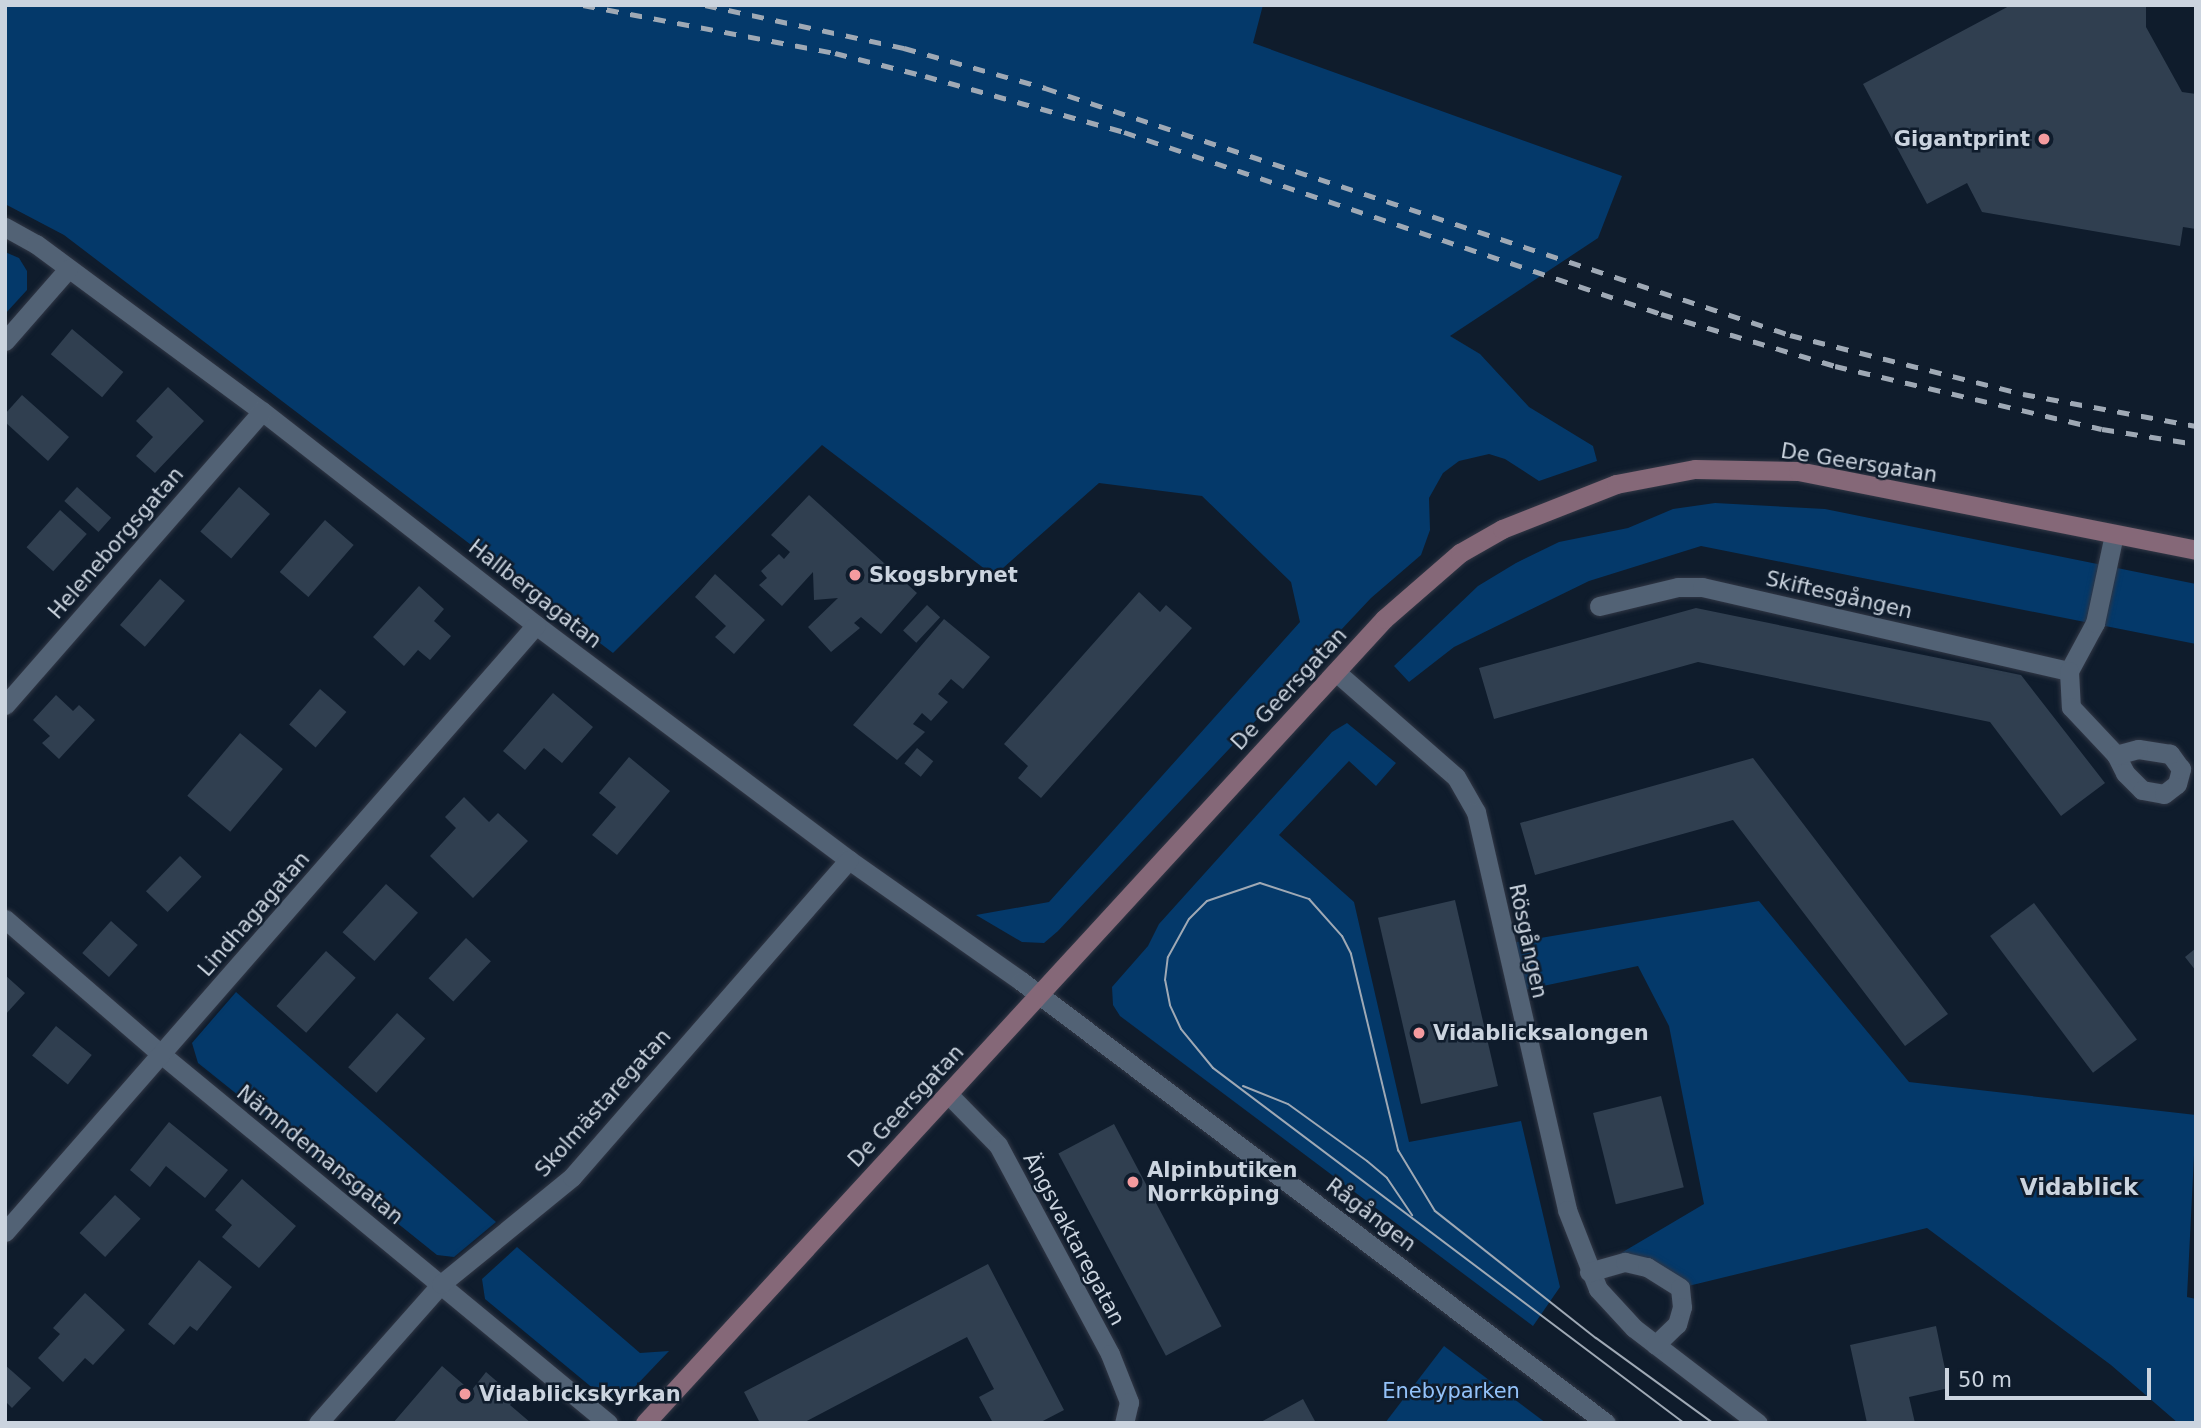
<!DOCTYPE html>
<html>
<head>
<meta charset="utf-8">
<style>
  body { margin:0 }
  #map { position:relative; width:2201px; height:1428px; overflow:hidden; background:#0f1c2c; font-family:"DejaVu Sans",sans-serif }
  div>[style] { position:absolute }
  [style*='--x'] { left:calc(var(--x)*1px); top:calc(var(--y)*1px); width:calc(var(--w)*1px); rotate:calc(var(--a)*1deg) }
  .green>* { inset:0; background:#04396a }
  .building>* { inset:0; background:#303f50; transform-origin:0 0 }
  .roads { filter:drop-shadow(0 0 2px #313745) drop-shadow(0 0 2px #313745) }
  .minor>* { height:19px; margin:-9.5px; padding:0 9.5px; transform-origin:9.5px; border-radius:9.5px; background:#526275 }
  .secondary>* { height:19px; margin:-9.5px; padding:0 9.5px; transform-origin:9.5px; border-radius:9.5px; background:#856878 }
  .tram>* { height:2px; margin:-1px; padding:0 1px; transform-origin:1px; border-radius:1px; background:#9fa9b5 }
  .rail>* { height:5px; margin-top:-2.5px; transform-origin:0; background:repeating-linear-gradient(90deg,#9fa9b5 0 12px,transparent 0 24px) }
  .dots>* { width:19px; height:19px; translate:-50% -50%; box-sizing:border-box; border:4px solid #0f1c2c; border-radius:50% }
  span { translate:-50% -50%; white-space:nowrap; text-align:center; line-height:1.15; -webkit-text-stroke:5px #0f1c2c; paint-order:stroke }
  .poi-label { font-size:21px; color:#cbd4df; font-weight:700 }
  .right { translate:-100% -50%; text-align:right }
  .left { translate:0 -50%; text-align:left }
  .street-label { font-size:21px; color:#cbd4df }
  .park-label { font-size:21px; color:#93c2f9 }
  .neighbourhood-label { font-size:23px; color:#cbd4df; font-weight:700 }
  .frame { position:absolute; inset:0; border:7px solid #cbd4df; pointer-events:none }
  .scale { position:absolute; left:1945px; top:1368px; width:206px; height:32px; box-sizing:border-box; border:4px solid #cbd4df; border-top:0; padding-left:9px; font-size:21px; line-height:24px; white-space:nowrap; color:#cbd4df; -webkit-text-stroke:5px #0f1c2c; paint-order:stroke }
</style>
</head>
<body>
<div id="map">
  <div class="green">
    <div style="clip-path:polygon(5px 5px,1263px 5px,1253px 43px,1622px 176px,1598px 238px,1450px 336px,1480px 354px,1529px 407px,1593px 446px,1597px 461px,1539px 481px,1505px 459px,1489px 454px,1459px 461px,1443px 473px,1429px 498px,1430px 530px,1421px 555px,1371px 598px,1058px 931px,1044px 943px,1022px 942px,976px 915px,1049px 902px,1300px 622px,1291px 582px,1202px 496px,1099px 483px,994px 576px,822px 445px,613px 653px,64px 235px,5px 204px)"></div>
    <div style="clip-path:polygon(5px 252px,19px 258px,27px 271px,27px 290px,5px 314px)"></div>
    <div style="clip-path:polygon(1715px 503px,1825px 509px,2196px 584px,2196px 644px,1701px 546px,1589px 581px,1454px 647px,1409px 682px,1394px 666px,1478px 586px,1516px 563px,1559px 542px,1628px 528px,1673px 509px)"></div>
    <div style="clip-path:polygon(1347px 723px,1396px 763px,1376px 786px,1349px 761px,1279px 835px,1354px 902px,1409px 1142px,1521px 1121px,1560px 1287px,1533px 1326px,1120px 1016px,1113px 1005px,1112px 987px,1148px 946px,1159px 924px,1332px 732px)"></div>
    <div style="clip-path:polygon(1759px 901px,1909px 1082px,2196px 1115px,2187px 1297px,2196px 1299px,2196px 1423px,2178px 1423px,2111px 1365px,1927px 1228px,1680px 1288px,1647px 1267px,1589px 1272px,1704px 1204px,1669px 1026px,1638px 966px,1515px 992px,1505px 944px)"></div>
    <div style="clip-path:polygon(236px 992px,496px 1222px,454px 1257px,437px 1255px,198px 1063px,192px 1043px)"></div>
    <div style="clip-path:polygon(517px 1247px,640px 1353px,669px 1351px,628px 1394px,601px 1395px,485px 1299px,482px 1279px)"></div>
    <div style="clip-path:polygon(1444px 1346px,1546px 1423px,1385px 1423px)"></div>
  </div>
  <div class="building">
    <div style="clip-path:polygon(2011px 5px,2146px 5px,2146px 27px,2182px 92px,2196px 94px,2196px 229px,2183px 227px,2180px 246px,1982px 212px,1967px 183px,1927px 204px,1863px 84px)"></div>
    <div style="left:72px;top:329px;width:67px;height:33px;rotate:40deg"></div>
    <div style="clip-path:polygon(168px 387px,204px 421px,155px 473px,136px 456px,153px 437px,136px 421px)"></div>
    <div style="clip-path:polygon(22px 395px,69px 437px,48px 461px,5px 422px,5px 414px)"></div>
    <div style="left:77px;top:487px;width:46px;height:19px;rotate:42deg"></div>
    <div style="left:239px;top:487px;width:41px;height:59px;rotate:41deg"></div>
    <div style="clip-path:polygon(809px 495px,917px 593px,881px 634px,861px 617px,854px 623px,860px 628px,831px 652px,808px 627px,838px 598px,814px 600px,813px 572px,782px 606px,759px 585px,767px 578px,761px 571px,779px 554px,784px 559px,790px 552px,771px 535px)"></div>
    <div style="left:60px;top:510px;width:36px;height:50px;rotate:42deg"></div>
    <div style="left:325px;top:520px;width:38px;height:69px;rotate:41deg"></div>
    <div style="clip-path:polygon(715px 574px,765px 620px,734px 654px,715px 637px,726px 626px,695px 597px)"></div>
    <div style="left:160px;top:579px;width:33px;height:61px;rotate:41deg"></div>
    <div style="clip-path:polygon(419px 586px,444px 609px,434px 621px,451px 636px,430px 660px,418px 650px,404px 666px,373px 637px)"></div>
    <div style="clip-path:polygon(1139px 592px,1160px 612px,1166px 605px,1192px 628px,1041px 798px,1018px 778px,1028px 766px,1004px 744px)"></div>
    <div style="left:927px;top:605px;width:18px;height:35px;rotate:43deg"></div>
    <div style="clip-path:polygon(1696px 608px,2021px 675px,2105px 783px,2061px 816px,1990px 722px,1698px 662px,1494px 719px,1479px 668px)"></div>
    <div style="clip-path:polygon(944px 619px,990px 657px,963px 689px,951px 679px,938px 694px,948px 702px,931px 721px,922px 713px,913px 724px,925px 732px,897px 760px,853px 725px)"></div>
    <div style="left:320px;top:689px;width:35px;height:47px;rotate:41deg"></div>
    <div style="clip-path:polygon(553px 693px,593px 727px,562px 763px,544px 748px,525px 770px,503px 751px)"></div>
    <div style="clip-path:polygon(56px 695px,73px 711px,79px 705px,95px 720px,59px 759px,42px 743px,50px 736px,33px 720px)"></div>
    <div style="left:240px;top:733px;width:56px;height:82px;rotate:40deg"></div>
    <div style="left:917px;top:748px;width:21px;height:20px;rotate:39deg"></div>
    <div style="clip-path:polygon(629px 757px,670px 791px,617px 855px,592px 835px,616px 807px,599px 793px)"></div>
    <div style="clip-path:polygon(1753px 758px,1948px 1014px,1905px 1046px,1733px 820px,1535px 875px,1520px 823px)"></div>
    <div style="clip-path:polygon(464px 797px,489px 822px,498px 813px,528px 841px,473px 898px,430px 856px,456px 828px,445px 817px)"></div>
    <div style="left:180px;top:856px;width:30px;height:49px;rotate:44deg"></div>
    <div style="left:386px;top:884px;width:43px;height:65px;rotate:42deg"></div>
    <div style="left:1455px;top:900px;width:191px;height:79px;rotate:77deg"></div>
    <div style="left:2034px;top:903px;width:171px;height:55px;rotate:53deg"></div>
    <div style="left:111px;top:921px;width:36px;height:43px;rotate:42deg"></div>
    <div style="left:466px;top:938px;width:34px;height:55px;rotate:43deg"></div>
    <div style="clip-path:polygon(2196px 948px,2196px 971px,2185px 957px)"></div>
    <div style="left:326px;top:951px;width:40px;height:74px;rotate:42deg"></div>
    <div style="clip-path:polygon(5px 975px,25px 993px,5px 1015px)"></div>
    <div style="left:397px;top:1013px;width:38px;height:73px;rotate:42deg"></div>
    <div style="left:56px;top:1026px;width:46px;height:38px;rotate:39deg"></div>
    <div style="left:1661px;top:1096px;width:94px;height:70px;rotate:76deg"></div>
    <div style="clip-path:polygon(169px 1122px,228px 1170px,205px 1198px,166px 1166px,150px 1187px,130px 1170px)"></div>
    <div style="left:1114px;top:1124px;width:229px;height:63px;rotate:62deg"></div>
    <div style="clip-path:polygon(242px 1179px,296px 1226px,259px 1268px,222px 1237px,232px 1225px,215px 1210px)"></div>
    <div style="left:115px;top:1195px;width:35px;height:52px;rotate:43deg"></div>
    <div style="clip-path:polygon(199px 1260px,232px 1287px,197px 1331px,190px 1326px,174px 1345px,148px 1324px)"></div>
    <div style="clip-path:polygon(988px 1264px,1064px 1410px,1039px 1423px,993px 1423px,979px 1397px,994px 1389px,967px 1337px,803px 1423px,760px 1423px,744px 1392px)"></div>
    <div style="clip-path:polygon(85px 1293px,125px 1330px,93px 1365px,85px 1358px,63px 1382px,38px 1358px,60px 1334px,53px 1328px)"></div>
    <div style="clip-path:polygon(1936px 1326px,1949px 1388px,1909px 1397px,1915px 1423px,1867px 1423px,1850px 1345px)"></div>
    <div style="clip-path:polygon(5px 1365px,31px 1388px,12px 1408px,5px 1401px)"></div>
    <div style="clip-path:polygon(442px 1366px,471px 1391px,486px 1372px,516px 1398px,510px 1405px,531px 1423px,393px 1423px)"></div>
    <div style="clip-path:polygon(1303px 1399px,1316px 1423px,1259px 1423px)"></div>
  </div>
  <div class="roads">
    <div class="minor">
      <div style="--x:5;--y:227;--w:35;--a:29"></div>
      <div style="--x:36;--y:244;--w:281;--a:36.5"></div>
      <div style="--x:262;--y:411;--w:348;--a:38"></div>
      <div style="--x:536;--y:625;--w:391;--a:36.9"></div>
      <div style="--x:849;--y:860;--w:210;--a:35.1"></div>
      <div style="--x:1021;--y:981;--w:733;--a:37.07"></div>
      <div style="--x:5;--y:341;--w:96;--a:-48.8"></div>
      <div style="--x:1599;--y:606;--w:81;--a:-13.5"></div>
      <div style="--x:1678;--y:587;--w:24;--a:0"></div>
      <div style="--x:1702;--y:587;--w:376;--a:12.9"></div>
      <div style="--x:2069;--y:671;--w:55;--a:-61.6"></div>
      <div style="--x:2095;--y:623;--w:91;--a:-77.9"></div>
      <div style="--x:2069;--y:671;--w:36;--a:87"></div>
      <div style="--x:2071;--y:707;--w:66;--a:46.8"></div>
      <div style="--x:2116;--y:755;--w:20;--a:63"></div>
      <div style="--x:2125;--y:773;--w:24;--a:45"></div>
      <div style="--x:2142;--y:790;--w:22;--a:10"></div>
      <div style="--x:2164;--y:794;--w:16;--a:-38"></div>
      <div style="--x:2177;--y:784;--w:16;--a:-75"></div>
      <div style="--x:2181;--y:769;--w:19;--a:-126"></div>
      <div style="--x:2170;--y:754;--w:32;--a:-171"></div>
      <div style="--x:2138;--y:749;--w:23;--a:165"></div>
      <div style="--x:1336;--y:672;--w:159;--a:41.2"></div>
      <div style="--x:1456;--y:777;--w:40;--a:60.3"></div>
      <div style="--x:1476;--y:812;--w:408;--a:77.1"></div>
      <div style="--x:1567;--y:1210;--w:85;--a:68.6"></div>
      <div style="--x:1598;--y:1289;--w:53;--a:47.3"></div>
      <div style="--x:1634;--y:1328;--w:156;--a:37.5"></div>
      <div style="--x:5;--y:705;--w:390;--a:-48.8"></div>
      <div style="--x:5;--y:919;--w:206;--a:40.9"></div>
      <div style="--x:161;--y:1054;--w:580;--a:39.54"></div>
      <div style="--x:948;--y:1094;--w:71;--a:45.6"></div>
      <div style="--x:998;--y:1145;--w:237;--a:61.8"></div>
      <div style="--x:1110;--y:1354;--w:52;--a:68.4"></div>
      <div style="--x:1129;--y:1402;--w:22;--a:103"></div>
      <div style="--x:5;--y:1232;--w:806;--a:-48.82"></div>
      <div style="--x:1589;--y:1272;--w:37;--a:-16"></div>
      <div style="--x:1625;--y:1262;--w:23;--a:13"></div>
      <div style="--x:1647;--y:1267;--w:39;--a:32"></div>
      <div style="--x:1680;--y:1288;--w:19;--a:84"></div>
      <div style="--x:1682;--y:1307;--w:18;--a:106"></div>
      <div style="--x:1677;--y:1324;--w:30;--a:136"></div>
      <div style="--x:318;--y:1423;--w:186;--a:-48.5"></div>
      <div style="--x:441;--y:1284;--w:169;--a:-39.2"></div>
      <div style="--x:572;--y:1177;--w:421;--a:-48.9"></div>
    </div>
    <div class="secondary">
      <div style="--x:645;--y:1423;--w:1092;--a:-47.41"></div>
      <div style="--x:1384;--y:619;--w:101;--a:-41"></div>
      <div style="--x:1460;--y:553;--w:48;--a:-29.7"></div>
      <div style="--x:1502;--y:529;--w:123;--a:-21.5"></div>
      <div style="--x:1616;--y:484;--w:80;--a:-10.8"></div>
      <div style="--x:1695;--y:469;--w:103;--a:1.1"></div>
      <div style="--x:1798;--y:471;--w:406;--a:11.2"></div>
    </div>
  </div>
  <div class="tram">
    <div style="--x:1243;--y:1086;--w:48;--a:21.8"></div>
    <div style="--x:1288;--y:1104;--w:97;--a:35.8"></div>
    <div style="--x:1367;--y:1161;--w:26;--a:40"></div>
    <div style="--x:1387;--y:1178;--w:45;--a:56"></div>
    <div style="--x:1684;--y:1423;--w:590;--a:-142.99"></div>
    <div style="--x:1213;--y:1068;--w:50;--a:-129.4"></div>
    <div style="--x:1181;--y:1029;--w:26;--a:-115"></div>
    <div style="--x:1170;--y:1005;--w:25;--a:-101"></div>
    <div style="--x:1165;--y:980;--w:23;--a:-83"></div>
    <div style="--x:1168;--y:957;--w:43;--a:-61.1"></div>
    <div style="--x:1189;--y:919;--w:25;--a:-45"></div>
    <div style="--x:1207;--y:901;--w:56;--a:-18.8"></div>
    <div style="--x:1260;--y:883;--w:52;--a:18.1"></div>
    <div style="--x:1309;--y:899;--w:50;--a:48.3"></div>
    <div style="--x:1342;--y:936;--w:20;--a:63"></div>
    <div style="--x:1351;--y:954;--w:202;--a:76.5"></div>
    <div style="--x:1398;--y:1150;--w:71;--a:58.8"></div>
    <div style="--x:1435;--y:1211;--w:205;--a:38.3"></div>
    <div style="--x:1596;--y:1338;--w:145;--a:36"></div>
  </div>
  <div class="rail">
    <div style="--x:583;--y:5;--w:257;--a:10.8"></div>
    <div style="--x:835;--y:53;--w:93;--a:14.3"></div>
    <div style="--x:925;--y:76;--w:207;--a:15.7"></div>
    <div style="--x:1124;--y:132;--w:567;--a:18.72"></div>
    <div style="--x:1661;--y:314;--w:182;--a:16.6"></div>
    <div style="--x:1835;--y:366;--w:274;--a:13.3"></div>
    <div style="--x:2102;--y:429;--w:95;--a:9.1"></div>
    <div style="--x:705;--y:5;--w:204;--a:12.2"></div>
    <div style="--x:904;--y:48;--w:147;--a:15.8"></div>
    <div style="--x:1045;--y:88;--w:785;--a:18.34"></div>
    <div style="--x:1790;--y:335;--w:240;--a:14.2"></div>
    <div style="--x:2023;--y:394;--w:176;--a:10.5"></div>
  </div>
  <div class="dots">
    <div style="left:2044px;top:139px;background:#f49b9f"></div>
    <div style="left:855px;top:575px;background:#f49b9f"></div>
    <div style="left:1419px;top:1033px;background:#f49b9f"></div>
    <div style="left:1133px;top:1182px;background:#f49b9f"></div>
    <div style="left:465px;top:1394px;background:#f49b9f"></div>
  </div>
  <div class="poi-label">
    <span class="right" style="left:2030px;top:139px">Gigantprint</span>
    <span class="left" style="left:869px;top:575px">Skogsbrynet</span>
    <span class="left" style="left:1433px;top:1033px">Vidablicksalongen</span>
    <span class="left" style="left:1147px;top:1182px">Alpinbutiken<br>Norrköping</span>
    <span class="left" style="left:479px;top:1394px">Vidablickskyrkan</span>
  </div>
  <div class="street-label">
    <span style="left:1859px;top:463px;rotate:9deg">De Geersgatan</span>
    <span style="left:116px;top:543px;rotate:-49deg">Heleneborgsgatan</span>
    <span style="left:535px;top:594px;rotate:38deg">Hallbergagatan</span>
    <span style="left:1839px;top:595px;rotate:13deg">Skiftesgången</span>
    <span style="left:1289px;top:689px;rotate:-47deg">De Geersgatan</span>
    <span style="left:254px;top:914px;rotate:-49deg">Lindhagagatan</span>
    <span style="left:1528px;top:941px;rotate:78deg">Rösgången</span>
    <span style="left:603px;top:1103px;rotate:-48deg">Skolmästaregatan</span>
    <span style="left:906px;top:1106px;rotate:-47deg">De Geersgatan</span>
    <span style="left:320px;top:1155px;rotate:39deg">Nämndemansgatan</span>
    <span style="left:1371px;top:1215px;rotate:37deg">Rågången</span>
    <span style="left:1074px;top:1239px;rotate:62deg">Ängsvaktaregatan</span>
  </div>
  <div class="park-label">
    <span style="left:1451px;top:1391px">Enebyparken</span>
  </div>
  <div class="neighbourhood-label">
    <span style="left:2079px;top:1187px">Vidablick</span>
  </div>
  <div class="frame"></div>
  <div class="scale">50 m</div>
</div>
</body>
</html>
